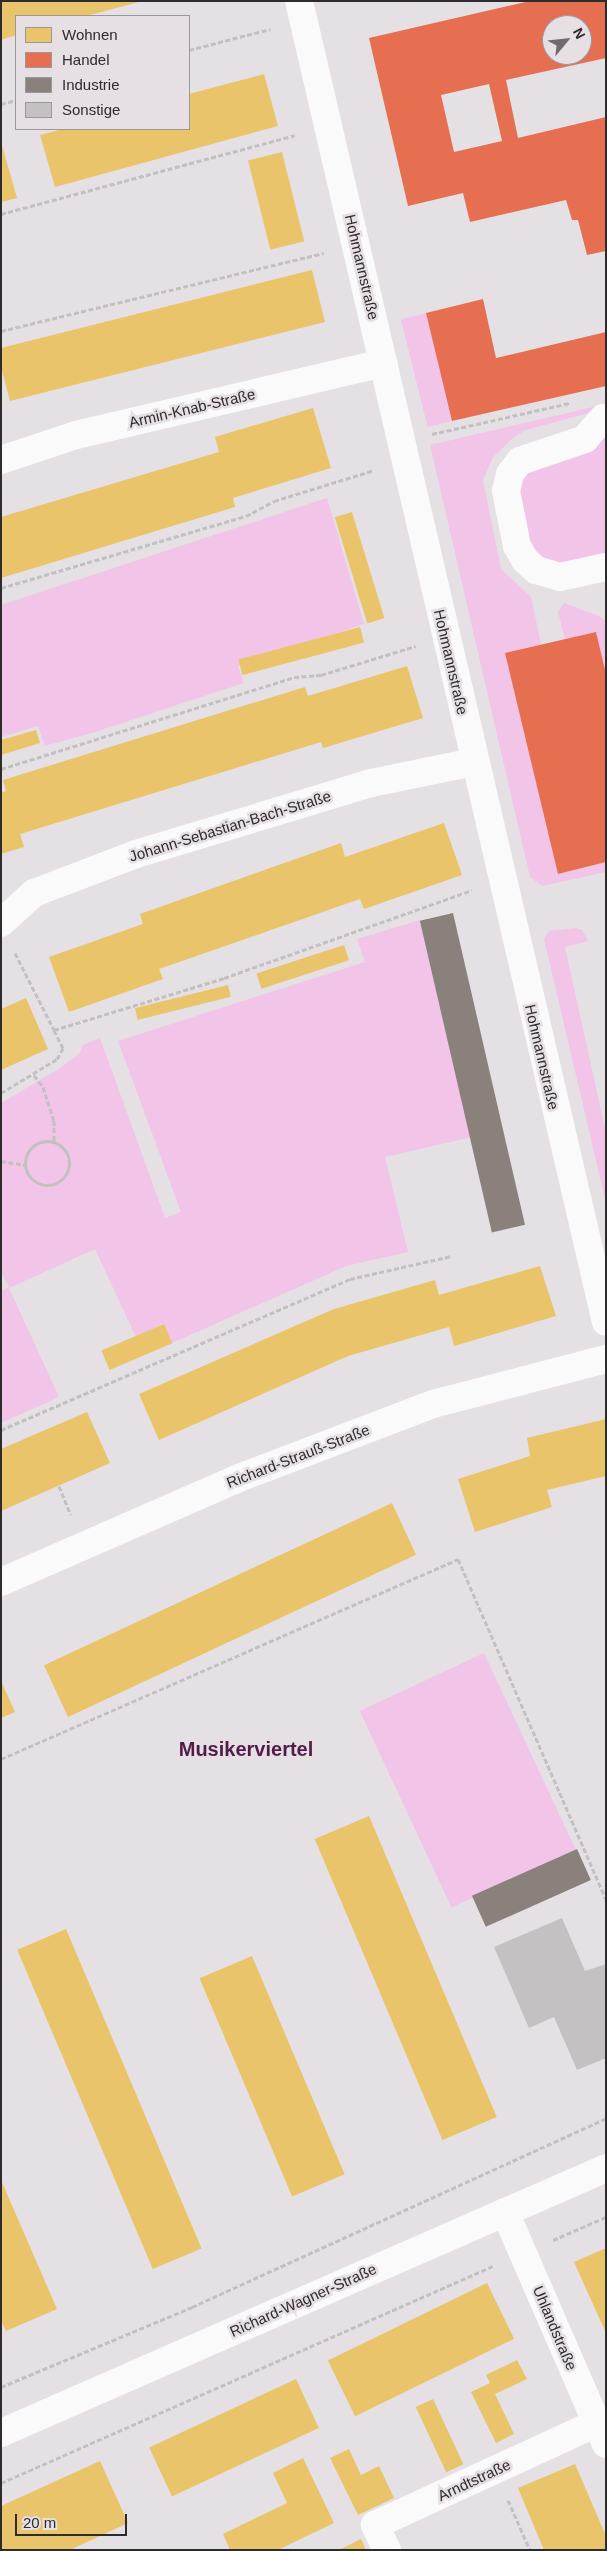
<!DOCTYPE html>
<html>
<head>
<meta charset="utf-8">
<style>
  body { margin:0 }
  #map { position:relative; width:607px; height:2551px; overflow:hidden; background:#e5e0e3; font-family:Arial,sans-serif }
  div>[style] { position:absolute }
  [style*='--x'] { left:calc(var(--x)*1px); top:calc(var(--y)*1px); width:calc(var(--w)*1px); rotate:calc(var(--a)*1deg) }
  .green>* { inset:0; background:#f2c4e8; transform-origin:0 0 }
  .homes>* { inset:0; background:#e9c46a; transform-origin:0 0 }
  .shops>* { inset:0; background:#e76f51 }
  .industry>* { inset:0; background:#8a817c; transform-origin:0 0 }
  .building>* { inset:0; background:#c5c1c3 }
  .path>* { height:3px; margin-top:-1.5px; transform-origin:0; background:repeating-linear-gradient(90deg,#c2c1c2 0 5px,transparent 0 7.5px) }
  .path>.ring { margin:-1.5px; padding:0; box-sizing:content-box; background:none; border:3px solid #c2c1c2; border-radius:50% }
  .minor>* { height:28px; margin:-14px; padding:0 14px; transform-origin:14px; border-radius:14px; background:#fbfafb }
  span { translate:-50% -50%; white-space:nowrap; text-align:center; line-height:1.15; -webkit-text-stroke:5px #e6dfe4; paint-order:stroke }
  .street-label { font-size:15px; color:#2e2b2d }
  .district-label { font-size:20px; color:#511c49; font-weight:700 }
  .frame { position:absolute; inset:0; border:2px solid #2e2b2d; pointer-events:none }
  .legend { position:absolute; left:15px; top:15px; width:175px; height:115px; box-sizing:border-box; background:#e6dfe4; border:1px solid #9c979b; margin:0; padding:6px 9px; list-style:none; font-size:15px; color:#2e2b2d }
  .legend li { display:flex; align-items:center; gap:10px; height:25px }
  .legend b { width:25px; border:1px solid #9c979b }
  .north { position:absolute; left:542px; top:15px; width:50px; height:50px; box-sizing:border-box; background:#e6dfe4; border:1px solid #9c979b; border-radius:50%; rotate:62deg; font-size:14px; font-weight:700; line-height:20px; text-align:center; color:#2e2b2d }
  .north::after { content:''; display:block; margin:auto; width:18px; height:22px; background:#6e6a6d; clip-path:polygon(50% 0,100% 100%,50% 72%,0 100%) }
  .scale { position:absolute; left:15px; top:2514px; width:112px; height:22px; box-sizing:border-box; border:2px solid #2e2b2d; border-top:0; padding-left:6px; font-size:15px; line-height:18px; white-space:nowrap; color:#2e2b2d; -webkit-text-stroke:4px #e6dfe4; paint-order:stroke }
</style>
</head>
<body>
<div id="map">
  <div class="green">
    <div style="left:426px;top:313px;width:111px;height:26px;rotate:76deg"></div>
    <div style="clip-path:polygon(606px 404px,606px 408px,526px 430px,514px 437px,493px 457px,483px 480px,501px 569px,531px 597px,541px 644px,506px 653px,559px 874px,606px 862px,606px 872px,542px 886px,530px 877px,430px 445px)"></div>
    <div style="clip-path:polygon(606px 432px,606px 557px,561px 568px,529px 552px,515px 482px,519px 472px)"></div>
    <div style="clip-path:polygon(327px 498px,364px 624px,238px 666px,244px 683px,95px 732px,45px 746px,38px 726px,1px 737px,1px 605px)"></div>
    <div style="clip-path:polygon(564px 603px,601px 617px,606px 622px,606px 674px,596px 632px,565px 639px,558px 612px)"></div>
    <div style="clip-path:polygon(420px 920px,472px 1137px,385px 1157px,408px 1252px,346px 1266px,172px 1343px,163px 1324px,136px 1337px,95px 1249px,9px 1288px,59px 1397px,1px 1423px,1px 1291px,9px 1287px,1px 1272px,1px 1103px,57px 1070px,79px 1054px,83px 1045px,100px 1038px,165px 1218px,181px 1212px,118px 1041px,365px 962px,357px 939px)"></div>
    <div style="clip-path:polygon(576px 928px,582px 930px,588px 941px,565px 947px,606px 1133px,606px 1203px,544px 939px,549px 931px)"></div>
    <div style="left:484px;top:1653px;width:217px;height:137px;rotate:65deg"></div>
  </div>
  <div class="homes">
    <div style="clip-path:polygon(1px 1px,139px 1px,139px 2px,86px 16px,16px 16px,16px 35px,1px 40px)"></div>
    <div style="clip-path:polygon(264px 74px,278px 126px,55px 187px,40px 135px,63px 129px,189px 129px,189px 94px)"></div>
    <div style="clip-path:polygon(1px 142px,17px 198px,1px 202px)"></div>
    <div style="left:282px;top:152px;width:92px;height:35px;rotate:76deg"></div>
    <div style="clip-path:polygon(312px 270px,325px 322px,10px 401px,1px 367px,1px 348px)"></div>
    <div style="clip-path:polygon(313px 408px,331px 468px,233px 498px,235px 507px,1px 578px,1px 517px,219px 452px,215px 437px)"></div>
    <div style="left:352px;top:512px;width:111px;height:18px;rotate:73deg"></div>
    <div style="left:360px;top:627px;width:16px;height:126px;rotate:75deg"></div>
    <div style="clip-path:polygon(407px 666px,423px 718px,323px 748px,321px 742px,20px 834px,24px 847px,1px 854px,1px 793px,6px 791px,3px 780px,305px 687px,308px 696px)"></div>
    <div style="clip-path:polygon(36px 730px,40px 743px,1px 755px,1px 740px)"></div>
    <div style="clip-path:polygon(444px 823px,462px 875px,364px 909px,360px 899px,159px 969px,163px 979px,69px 1012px,49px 957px,143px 924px,140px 914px,341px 843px,345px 857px)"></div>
    <div style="left:344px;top:945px;width:16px;height:92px;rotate:72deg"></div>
    <div style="left:228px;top:985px;width:12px;height:96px;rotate:76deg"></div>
    <div style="clip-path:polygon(26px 998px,48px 1049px,1px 1070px,1px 1009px)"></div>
    <div style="clip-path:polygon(540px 1266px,556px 1316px,454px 1346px,449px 1327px,348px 1356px,159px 1440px,139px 1394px,334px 1309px,435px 1280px,439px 1295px)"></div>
    <div style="left:164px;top:1324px;width:21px;height:68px;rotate:67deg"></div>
    <div style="clip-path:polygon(87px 1412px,110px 1463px,1px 1511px,1px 1449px)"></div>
    <div style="clip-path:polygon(606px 1419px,606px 1476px,547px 1490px,552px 1507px,475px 1532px,458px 1479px,530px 1456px,527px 1438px)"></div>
    <div style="left:392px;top:1503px;width:57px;height:384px;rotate:65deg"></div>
    <div style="clip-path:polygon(1px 1681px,15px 1712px,1px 1718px)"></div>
    <div style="left:369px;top:1816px;width:327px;height:59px;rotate:67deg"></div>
    <div style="left:66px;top:1929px;width:347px;height:53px;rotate:67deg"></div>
    <div style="left:252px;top:1956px;width:237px;height:57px;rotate:67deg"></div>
    <div style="clip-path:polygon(1px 2180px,57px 2309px,6px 2331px,1px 2320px)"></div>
    <div style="clip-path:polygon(606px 2248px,606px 2333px,574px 2262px)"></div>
    <div style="left:487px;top:2283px;width:62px;height:177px;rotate:64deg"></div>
    <div style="clip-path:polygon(517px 2360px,527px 2379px,495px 2394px,514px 2434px,496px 2443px,471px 2392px,490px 2383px,486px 2375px)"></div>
    <div style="left:296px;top:2379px;width:54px;height:162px;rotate:65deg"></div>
    <div style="left:433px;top:2399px;width:72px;height:19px;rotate:65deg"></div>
    <div style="clip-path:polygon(349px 2449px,361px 2475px,379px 2466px,394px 2498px,358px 2515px,330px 2458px)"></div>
    <div style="clip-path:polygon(303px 2458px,334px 2523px,278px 2550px,230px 2550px,223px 2534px,287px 2503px,273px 2473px)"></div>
    <div style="clip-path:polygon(100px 2461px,128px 2523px,70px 2550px,1px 2550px,1px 2506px)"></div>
    <div style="clip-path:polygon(575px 2464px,606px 2536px,606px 2550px,544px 2550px,518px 2488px)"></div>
    <div style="clip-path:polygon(361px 2539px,366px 2550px,339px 2550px)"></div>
  </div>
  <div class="shops">
    <div style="clip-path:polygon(evenodd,530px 1px,606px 1px,606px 58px,506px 80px,518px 138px,606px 117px,606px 251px,587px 255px,578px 220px,572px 220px,566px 200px,470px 222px,463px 193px,408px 206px,369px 38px,530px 1px,552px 25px,582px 25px,582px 55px,552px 55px,552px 25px,530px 1px,489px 84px,502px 141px,454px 152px,441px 95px,489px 84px)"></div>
    <div style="clip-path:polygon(483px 299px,496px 358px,606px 332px,606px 386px,452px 421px,426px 313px)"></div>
    <div style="clip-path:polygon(596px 632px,606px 674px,606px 862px,558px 874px,505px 653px)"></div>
  </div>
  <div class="industry">
    <div style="left:453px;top:913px;width:320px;height:34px;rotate:77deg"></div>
    <div style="left:577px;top:1849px;width:34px;height:115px;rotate:66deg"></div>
  </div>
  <div class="building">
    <div style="clip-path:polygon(562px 1918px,585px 1971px,606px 1964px,606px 2058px,577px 2070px,554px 2017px,529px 2028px,494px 1947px)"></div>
  </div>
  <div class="path">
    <div style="--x:189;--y:50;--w:84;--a:-14.5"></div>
    <div style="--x:1;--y:104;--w:16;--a:-15"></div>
    <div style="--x:1;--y:214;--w:304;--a:-15"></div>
    <div style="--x:1;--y:331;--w:332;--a:-13.6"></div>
    <div style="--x:432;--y:434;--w:141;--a:-12.7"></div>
    <div style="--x:1;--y:588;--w:255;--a:-16.4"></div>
    <div style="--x:246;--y:516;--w:32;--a:-28"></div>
    <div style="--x:274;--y:501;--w:105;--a:-17.2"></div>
    <div style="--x:1;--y:769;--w:307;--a:-17.4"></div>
    <div style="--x:294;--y:677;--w:27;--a:-4"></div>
    <div style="--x:321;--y:675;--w:99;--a:-17"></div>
    <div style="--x:15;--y:953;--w:86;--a:63.1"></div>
    <div style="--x:34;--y:1075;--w:15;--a:53"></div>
    <div style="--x:43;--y:1087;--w:35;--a:72"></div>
    <div style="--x:54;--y:1120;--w:22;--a:90"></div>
    <div style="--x:1;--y:1093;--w:66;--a:-31.3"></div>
    <div style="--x:57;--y:1059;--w:13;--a:-61"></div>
    <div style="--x:63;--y:1048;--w:20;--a:-117"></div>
    <div style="--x:54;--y:1030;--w:178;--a:-17"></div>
    <div style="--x:224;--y:978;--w:263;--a:-19.5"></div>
    <div class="ring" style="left:25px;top:1141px;width:41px;height:41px"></div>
    <div style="--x:1;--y:1161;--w:25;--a:9"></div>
    <div style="--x:1;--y:1430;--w:380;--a:-23.4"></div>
    <div style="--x:350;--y:1279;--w:104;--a:-12.8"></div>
    <div style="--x:59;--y:1486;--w:31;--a:68"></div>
    <div style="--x:1;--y:1759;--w:499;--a:-23.6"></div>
    <div style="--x:458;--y:1559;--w:372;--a:66.5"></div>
    <div style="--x:553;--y:2240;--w:58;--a:-23.5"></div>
    <div style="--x:1;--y:2387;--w:207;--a:-22.7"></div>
    <div style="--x:192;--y:2307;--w:455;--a:-24.5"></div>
    <div style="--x:1;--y:2483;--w:538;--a:-23.8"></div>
    <div style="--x:508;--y:2500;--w:55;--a:66.3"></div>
  </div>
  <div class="minor">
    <div style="--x:299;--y:1;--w:1356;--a:76.92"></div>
    <div style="--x:603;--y:418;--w:28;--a:131"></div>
    <div style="--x:585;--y:439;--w:69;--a:161.3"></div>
    <div style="--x:520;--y:461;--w:16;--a:128"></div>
    <div style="--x:510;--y:474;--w:17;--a:103"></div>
    <div style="--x:506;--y:491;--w:56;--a:78.7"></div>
    <div style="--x:517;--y:546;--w:16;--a:60"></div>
    <div style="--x:525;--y:560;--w:15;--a:42"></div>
    <div style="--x:536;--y:570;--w:25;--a:16"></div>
    <div style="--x:560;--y:577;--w:47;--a:-12.3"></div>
    <div style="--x:1;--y:460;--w:79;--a:-18.4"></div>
    <div style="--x:76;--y:435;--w:316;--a:-13.2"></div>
    <div style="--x:1;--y:923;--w:45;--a:-42.3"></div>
    <div style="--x:34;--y:893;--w:109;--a:-20.9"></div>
    <div style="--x:136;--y:854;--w:245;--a:-16.8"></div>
    <div style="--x:371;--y:783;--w:105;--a:-11.5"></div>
    <div style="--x:1;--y:1582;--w:260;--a:-23.6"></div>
    <div style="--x:239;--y:1478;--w:208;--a:-20.9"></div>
    <div style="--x:433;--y:1404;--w:179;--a:-14.6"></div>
    <div style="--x:505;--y:2212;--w:253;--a:66.5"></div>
    <div style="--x:1;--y:2433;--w:660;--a:-23.65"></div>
    <div style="--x:387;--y:2550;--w:28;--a:-116"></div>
    <div style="--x:375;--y:2525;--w:244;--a:-24.7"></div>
  </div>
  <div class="street-label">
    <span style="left:362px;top:267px;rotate:77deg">Hohmannstraße</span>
    <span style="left:192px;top:408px;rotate:-13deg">Armin-Knab-Straße</span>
    <span style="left:451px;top:662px;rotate:77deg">Hohmannstraße</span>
    <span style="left:230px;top:826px;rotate:-17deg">Johann-Sebastian-Bach-Straße</span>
    <span style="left:542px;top:1057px;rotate:77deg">Hohmannstraße</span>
    <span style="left:298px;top:1456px;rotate:-21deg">Richard-Strauß-Straße</span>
    <span style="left:303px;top:2300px;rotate:-24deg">Richard-Wagner-Straße</span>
    <span style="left:555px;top:2328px;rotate:67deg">Uhlandstraße</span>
    <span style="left:474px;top:2480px;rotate:-25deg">Arndtstraße</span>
  </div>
  <div class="district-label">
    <span style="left:246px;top:1749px">Musikerviertel</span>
  </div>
  <div class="frame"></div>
  <ul class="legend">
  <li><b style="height:14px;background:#e9c46a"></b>Wohnen</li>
  <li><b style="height:14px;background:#e76f51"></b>Handel</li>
  <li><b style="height:14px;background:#8a817c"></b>Industrie</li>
  <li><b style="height:14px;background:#c5c1c3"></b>Sonstige</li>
  </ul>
  <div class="north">N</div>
  <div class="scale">20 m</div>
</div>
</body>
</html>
